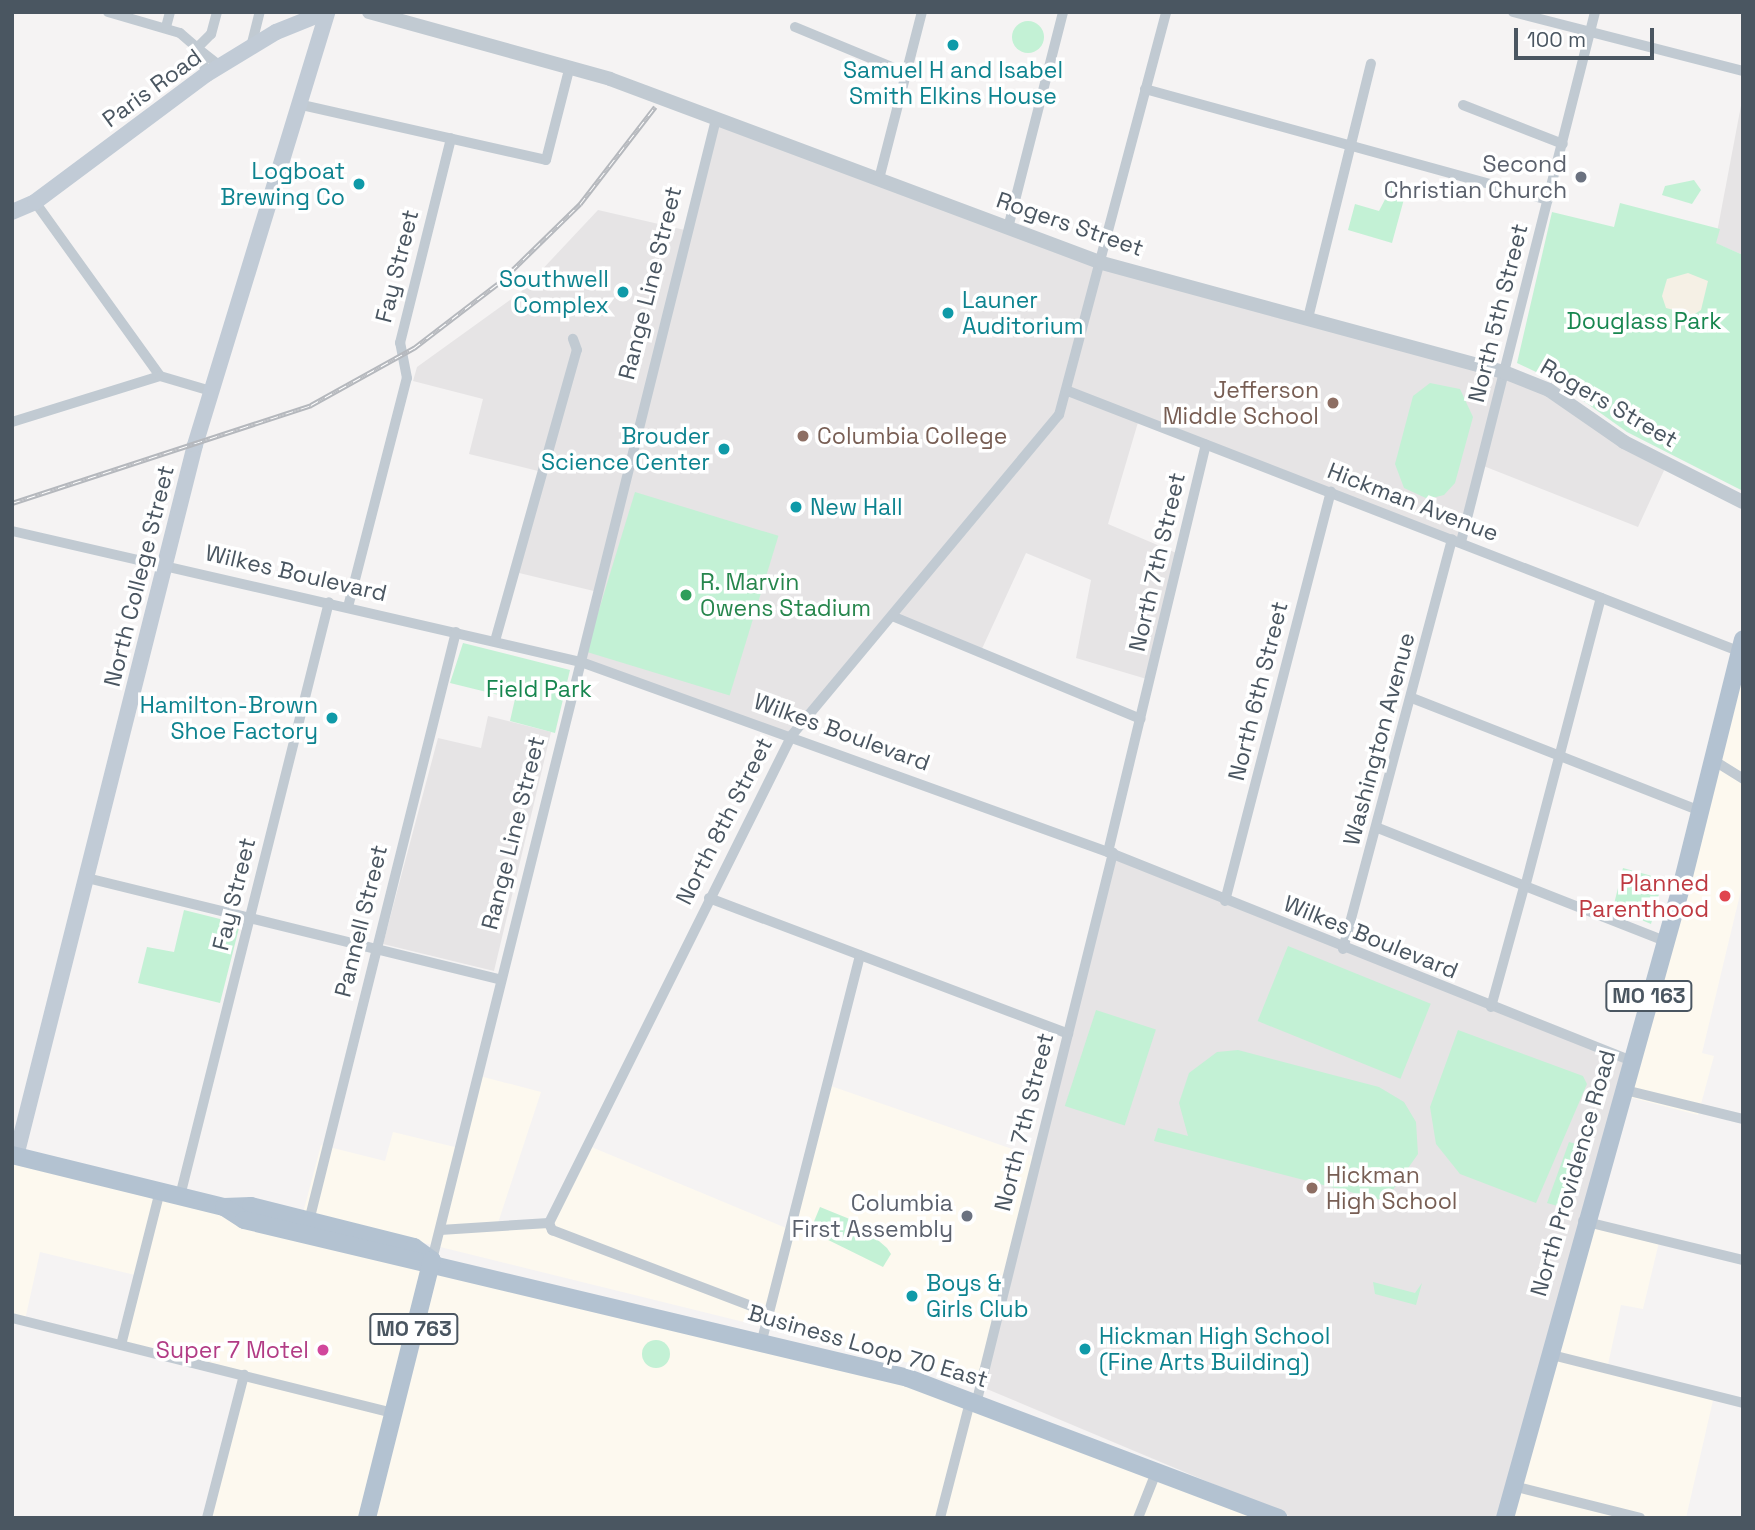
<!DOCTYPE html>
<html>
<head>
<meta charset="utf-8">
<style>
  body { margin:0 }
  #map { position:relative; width:1755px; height:1530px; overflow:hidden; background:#f5f3f3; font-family:"Space Grotesk",sans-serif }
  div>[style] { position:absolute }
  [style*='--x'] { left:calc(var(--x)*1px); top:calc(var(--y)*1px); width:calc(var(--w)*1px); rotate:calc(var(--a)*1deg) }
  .commercial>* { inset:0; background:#fdf9ef }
  .education>* { inset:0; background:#e6e4e5 }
  .green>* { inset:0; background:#c3f1d5; transform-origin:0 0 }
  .round { border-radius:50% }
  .sand>* { inset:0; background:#f5f0e5 }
  .minor>* { height:10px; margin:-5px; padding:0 5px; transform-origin:5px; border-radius:5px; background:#c1cad2 }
  .tertiary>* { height:14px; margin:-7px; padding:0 7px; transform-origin:7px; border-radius:7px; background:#c1cad2 }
  .secondary>* { height:16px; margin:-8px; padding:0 8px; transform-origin:8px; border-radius:8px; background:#c1cbd6 }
  .primary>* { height:18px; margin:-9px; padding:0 9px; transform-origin:9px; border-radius:9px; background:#b3c2d1 }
  .rail>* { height:5px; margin-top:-2.5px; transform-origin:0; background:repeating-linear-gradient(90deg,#fff 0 8px,#b5b8bd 0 16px); box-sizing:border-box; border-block:2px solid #b5b8bd }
  .dots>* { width:19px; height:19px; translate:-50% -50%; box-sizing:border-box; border:4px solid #fff; border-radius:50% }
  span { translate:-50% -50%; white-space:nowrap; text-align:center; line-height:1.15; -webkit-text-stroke:7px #fff; paint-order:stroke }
  .shield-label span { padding:2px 5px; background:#fff; border:2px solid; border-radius:5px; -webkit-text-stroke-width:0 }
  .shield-label { font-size:21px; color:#4a5661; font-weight:700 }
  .culture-label { font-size:23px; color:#0d838f }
  .right { translate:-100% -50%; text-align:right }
  .left { translate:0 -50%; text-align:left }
  .street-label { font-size:23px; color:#4a5661 }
  .worship-label { font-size:23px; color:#5b616d }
  .park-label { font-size:23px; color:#17864f }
  .education-label { font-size:23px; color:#785e54 }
  .leisure-label { font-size:23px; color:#27864d }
  .health-label { font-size:23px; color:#be3a42 }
  .hotel-label { font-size:23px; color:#b23c85 }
  .frame { position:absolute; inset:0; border:14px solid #4a5661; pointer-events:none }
  .scale { position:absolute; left:1514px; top:28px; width:140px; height:32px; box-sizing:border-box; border:4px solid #4a5661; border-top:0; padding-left:9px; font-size:21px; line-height:24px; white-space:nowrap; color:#4a5661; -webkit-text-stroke:5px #fff; paint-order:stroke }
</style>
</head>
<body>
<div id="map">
  <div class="commercial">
    <div style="clip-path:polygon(1743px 654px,1743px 882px,1702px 1053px,1714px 1056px,1698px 1115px,1621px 1095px)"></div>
    <div style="clip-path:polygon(476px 1075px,541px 1092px,498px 1223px,549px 1222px,589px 1146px,791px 1230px,828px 1085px,1038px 1158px,982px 1387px,909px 1363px,303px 1213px,321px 1145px,385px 1161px,393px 1132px,459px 1148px)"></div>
    <div style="clip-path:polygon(12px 1157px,431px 1261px,366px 1518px,207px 1518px,244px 1375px,123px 1345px,139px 1276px,40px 1252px,25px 1320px,12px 1317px)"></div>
    <div style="clip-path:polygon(1586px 1219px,1660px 1238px,1643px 1309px,1621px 1305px,1607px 1369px,1714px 1396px,1686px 1518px,1506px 1518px)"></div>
    <div style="clip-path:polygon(433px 1261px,908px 1378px,1279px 1518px,369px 1518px)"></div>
  </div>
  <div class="education">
    <div style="clip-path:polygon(1743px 95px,1743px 255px,1715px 243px)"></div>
    <div style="clip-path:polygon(716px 119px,1102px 263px,1504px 372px,1667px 464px,1638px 527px,1481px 465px,1457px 543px,1139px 419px,1108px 524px,1181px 555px,1150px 680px,1076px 658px,1091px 580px,1026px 553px,980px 653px,892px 616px,792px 735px,581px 662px,598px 592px,515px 572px,542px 472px,469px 454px,483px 399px,413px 381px,417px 367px,521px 292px,598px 210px,689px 231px)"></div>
    <div style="clip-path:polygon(488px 716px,551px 732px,494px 971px,383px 944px,438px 738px,481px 748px)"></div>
    <div style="clip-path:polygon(1113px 855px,1630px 1062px,1506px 1518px,1294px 1518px,982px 1387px)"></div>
  </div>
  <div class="green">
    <div class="round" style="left:1012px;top:21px;width:32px;height:32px"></div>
    <div style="clip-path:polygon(1694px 180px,1701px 190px,1692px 204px,1662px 195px,1665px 186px)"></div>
    <div style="clip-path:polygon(1393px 184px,1407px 188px,1392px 243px,1348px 230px,1355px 204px,1379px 211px)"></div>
    <div style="clip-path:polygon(1620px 203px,1720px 229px,1716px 243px,1743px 255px,1743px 491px,1627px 432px,1557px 382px,1517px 363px,1552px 212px,1614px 227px)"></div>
    <div style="clip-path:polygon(1430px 383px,1460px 389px,1473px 417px,1455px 483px,1444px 495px,1428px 499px,1404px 488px,1395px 464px,1413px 396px)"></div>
    <div style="left:635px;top:492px;width:150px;height:167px;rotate:17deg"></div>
    <div style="clip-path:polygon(463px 643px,570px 670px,555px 733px,510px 721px,515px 699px,450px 683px)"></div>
    <div style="clip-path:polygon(1623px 868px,1663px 879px,1651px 924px,1613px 908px)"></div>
    <div style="clip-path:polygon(184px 910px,240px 924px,220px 1003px,138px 983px,147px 947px,174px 952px)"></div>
    <div style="left:1288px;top:946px;width:154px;height:81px;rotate:22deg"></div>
    <div style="left:1096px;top:1010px;width:63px;height:101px;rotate:18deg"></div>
    <div style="clip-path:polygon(1458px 1030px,1583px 1076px,1587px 1084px,1536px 1203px,1460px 1174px,1436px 1144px,1430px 1107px)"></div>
    <div style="clip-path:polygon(1238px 1050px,1379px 1087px,1404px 1102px,1416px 1122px,1418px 1154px,1385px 1201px,1154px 1141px,1158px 1128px,1188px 1136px,1179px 1103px,1189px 1073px,1217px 1052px)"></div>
    <div style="clip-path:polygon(1569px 1142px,1580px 1145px,1561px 1207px,1547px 1203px)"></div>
    <div style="clip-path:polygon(820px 1207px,857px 1222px,887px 1248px,891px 1254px,883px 1267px,810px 1231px)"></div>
    <div style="clip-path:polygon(1373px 1282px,1415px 1293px,1422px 1283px,1416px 1305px,1375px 1294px)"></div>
    <div class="round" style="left:642px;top:1340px;width:28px;height:28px"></div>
  </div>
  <div class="sand">
    <div style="clip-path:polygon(1688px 273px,1708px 281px,1701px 310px,1693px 315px,1666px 308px,1662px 296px,1667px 279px)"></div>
  </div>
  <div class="minor">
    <div style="--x:108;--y:12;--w:75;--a:16.3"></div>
    <div style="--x:180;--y:33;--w:23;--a:41"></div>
    <div style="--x:197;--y:48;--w:28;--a:69"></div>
    <div style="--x:217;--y:12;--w:23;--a:105"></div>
    <div style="--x:211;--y:34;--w:20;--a:135"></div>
    <div style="--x:197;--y:48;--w:29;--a:38"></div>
    <div style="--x:1513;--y:12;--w:237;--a:14.4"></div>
    <div style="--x:166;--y:27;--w:16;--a:-75"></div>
    <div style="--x:795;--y:27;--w:120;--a:22.5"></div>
    <div style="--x:251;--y:47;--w:36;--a:-76"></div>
    <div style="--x:1145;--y:89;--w:418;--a:15.4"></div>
    <div style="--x:302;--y:105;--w:250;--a:12.7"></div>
    <div style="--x:546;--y:160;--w:97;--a:-75.7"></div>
    <div style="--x:1463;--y:105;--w:107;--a:21.3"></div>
    <div style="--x:879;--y:179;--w:172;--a:-75.6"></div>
    <div style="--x:35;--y:202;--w:214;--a:54.3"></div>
    <div style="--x:1008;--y:228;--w:223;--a:-75.7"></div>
    <div style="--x:1308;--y:318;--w:262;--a:-76.1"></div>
    <div style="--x:1068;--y:391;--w:724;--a:21.21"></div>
    <div style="--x:12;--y:422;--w:155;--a:-17.3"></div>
    <div style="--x:160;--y:376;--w:53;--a:16.4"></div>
    <div style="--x:12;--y:531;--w:584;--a:12.97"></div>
    <div style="--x:581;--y:662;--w:560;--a:19.83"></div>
    <div style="--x:1108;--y:852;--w:561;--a:21.76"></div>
    <div style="--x:1461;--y:542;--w:547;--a:-75.81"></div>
    <div style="--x:348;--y:607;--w:236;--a:-75.6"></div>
    <div style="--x:407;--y:378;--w:36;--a:-101"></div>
    <div style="--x:400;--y:343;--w:211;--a:-76"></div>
    <div style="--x:892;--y:616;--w:269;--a:22.5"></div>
    <div style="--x:495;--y:641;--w:302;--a:-74.3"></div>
    <div style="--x:577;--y:350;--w:12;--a:-110"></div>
    <div style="--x:1412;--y:698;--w:310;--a:21.4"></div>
    <div style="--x:1713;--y:760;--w:36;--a:32"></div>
    <div style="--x:1378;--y:828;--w:308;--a:21.5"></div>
    <div style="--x:1108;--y:852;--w:419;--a:-76.5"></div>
    <div style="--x:87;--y:878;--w:426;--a:13.8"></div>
    <div style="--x:1525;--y:887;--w:299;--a:-75.3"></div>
    <div style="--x:709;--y:898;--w:384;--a:20.7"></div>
    <div style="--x:1225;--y:901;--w:423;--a:-75.5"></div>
    <div style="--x:1343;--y:949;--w:424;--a:-75.1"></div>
    <div style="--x:1491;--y:1007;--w:124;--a:-74.6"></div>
    <div style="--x:1621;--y:1089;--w:126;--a:13.8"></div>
    <div style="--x:180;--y:1196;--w:612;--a:-75.92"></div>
    <div style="--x:309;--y:1221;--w:607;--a:-75.99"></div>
    <div style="--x:1583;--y:1221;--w:165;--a:13.7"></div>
    <div style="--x:549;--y:1223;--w:545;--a:-63.53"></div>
    <div style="--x:792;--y:735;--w:417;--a:-50.2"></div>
    <div style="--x:1059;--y:415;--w:417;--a:-75.1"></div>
    <div style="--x:440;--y:1230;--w:109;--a:-3.7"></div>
    <div style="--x:549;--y:1223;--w:8;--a:67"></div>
    <div style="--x:552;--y:1230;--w:232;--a:20.9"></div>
    <div style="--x:432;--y:1260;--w:1176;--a:-76.02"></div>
    <div style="--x:12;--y:1318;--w:392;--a:14"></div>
    <div style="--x:762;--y:1340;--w:397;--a:-75.7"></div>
    <div style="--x:121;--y:1345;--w:159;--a:-75.8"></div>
    <div style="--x:1548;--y:1354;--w:201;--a:14.1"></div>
    <div style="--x:977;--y:1400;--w:564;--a:-76.04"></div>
    <div style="--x:1513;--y:1486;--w:131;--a:14.1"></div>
    <div style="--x:207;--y:1518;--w:148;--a:-75.5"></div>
    <div style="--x:940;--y:1518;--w:124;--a:-75.5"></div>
    <div style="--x:1138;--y:1518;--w:52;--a:-68.4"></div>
  </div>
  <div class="tertiary">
    <div style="--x:369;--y:12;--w:250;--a:15.5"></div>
    <div style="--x:610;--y:79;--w:525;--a:20.5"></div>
    <div style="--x:1102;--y:263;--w:417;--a:15.2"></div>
    <div style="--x:1504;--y:372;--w:48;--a:21.8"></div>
    <div style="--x:1549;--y:390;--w:91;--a:34.7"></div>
    <div style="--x:1624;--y:442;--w:133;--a:26.8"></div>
  </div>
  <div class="secondary">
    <div style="--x:12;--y:212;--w:25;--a:-23"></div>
    <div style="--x:35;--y:202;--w:214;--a:-36.7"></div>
    <div style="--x:207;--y:74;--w:81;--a:-31.3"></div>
    <div style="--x:276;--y:32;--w:54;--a:-21.8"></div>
    <div style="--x:16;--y:1156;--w:733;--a:-75.87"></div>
    <div style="--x:195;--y:445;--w:453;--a:-73"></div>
  </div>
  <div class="primary">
    <div style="--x:12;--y:1155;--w:218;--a:13.8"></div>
    <div style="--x:224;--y:1207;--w:27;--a:-2"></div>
    <div style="--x:251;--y:1206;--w:168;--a:14.1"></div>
    <div style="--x:414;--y:1247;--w:22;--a:36"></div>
    <div style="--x:224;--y:1207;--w:24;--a:33"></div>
    <div style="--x:244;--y:1220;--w:683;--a:13.38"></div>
    <div style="--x:908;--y:1378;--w:396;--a:20.7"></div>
    <div style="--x:367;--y:1518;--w:266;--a:-75.9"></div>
    <div style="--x:1505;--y:1518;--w:658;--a:-74.4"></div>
    <div style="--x:1682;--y:884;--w:252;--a:-76"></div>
  </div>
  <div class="rail">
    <div style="--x:12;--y:503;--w:315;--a:-18.1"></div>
    <div style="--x:311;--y:405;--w:118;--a:-29"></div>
    <div style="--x:414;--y:348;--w:108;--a:-37.5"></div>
    <div style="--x:500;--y:282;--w:112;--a:-44.3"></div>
    <div style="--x:580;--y:204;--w:123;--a:-52.3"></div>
  </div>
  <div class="dots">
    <div style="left:953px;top:45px;background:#0f9aa8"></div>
    <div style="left:1581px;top:177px;background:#6b7280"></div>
    <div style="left:359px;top:184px;background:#0f9aa8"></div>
    <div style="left:623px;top:292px;background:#0f9aa8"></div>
    <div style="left:948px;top:313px;background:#0f9aa8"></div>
    <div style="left:1333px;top:403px;background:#8d6e63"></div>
    <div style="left:803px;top:436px;background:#8d6e63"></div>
    <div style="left:724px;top:449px;background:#0f9aa8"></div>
    <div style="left:796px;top:507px;background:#0f9aa8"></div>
    <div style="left:686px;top:595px;background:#2e9e5b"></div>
    <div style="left:332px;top:718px;background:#0f9aa8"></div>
    <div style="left:1725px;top:896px;background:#e0444e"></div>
    <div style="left:1312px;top:1188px;background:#8d6e63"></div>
    <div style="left:967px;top:1216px;background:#6b7280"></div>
    <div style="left:912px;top:1296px;background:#0f9aa8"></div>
    <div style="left:1085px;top:1349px;background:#0f9aa8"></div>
    <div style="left:323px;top:1350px;background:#d1479c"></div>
  </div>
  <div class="shield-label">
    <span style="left:1649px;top:996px">MO 163</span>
    <span style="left:414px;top:1329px">MO 763</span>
  </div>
  <div class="culture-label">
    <span style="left:953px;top:83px">Samuel H and Isabel<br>Smith Elkins House</span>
    <span class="right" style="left:345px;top:184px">Logboat<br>Brewing Co</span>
    <span class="right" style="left:609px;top:292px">Southwell<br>Complex</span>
    <span class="left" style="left:962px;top:313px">Launer<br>Auditorium</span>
    <span class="right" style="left:710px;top:449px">Brouder<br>Science Center</span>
    <span class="left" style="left:810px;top:507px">New Hall</span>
    <span class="right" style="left:318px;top:718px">Hamilton-Brown<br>Shoe Factory</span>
    <span class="left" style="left:926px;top:1296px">Boys &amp;<br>Girls Club</span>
    <span class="left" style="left:1099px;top:1349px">Hickman High School<br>(Fine Arts Building)</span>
  </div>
  <div class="street-label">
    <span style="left:152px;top:88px;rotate:-36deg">Paris Road</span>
    <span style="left:1070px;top:224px;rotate:19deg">Rogers Street</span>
    <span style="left:397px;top:266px;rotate:-76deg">Fay Street</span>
    <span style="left:650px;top:283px;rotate:-76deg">Range Line Street</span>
    <span style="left:1498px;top:313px;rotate:-76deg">North 5th Street</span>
    <span style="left:1609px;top:403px;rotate:30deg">Rogers Street</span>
    <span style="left:1413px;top:502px;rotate:21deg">Hickman Avenue</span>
    <span style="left:1157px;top:562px;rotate:-77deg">North 7th Street</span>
    <span style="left:296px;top:573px;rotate:13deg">Wilkes Boulevard</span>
    <span style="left:139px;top:576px;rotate:-76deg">North College Street</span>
    <span style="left:1258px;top:691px;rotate:-76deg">North 6th Street</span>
    <span style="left:842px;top:732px;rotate:20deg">Wilkes Boulevard</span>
    <span style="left:1379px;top:739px;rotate:-75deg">Washington Avenue</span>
    <span style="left:724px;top:821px;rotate:-63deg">North 8th Street</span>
    <span style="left:513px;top:833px;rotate:-76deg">Range Line Street</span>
    <span style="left:234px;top:894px;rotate:-76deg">Fay Street</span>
    <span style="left:361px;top:921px;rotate:-76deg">Pannell Street</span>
    <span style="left:1371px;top:937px;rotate:22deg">Wilkes Boulevard</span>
    <span style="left:1024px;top:1122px;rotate:-76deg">North 7th Street</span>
    <span style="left:1573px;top:1173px;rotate:-74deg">North Providence Road</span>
    <span style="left:868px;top:1346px;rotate:16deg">Business Loop 70 East</span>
  </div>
  <div class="worship-label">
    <span class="right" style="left:1567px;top:177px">Second<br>Christian Church</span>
    <span class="right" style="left:953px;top:1216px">Columbia<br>First Assembly</span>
  </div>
  <div class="park-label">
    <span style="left:1644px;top:321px">Douglass Park</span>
    <span style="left:539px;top:689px">Field Park</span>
  </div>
  <div class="education-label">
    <span class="right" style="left:1319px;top:403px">Jefferson<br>Middle School</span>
    <span class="left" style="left:817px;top:436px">Columbia College</span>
    <span class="left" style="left:1326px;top:1188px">Hickman<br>High School</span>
  </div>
  <div class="leisure-label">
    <span class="left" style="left:700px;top:595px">R. Marvin<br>Owens Stadium</span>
  </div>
  <div class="health-label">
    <span class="right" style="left:1709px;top:896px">Planned<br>Parenthood</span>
  </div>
  <div class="hotel-label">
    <span class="right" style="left:309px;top:1350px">Super 7 Motel</span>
  </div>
  <div class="frame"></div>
  <div class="scale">100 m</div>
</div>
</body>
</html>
